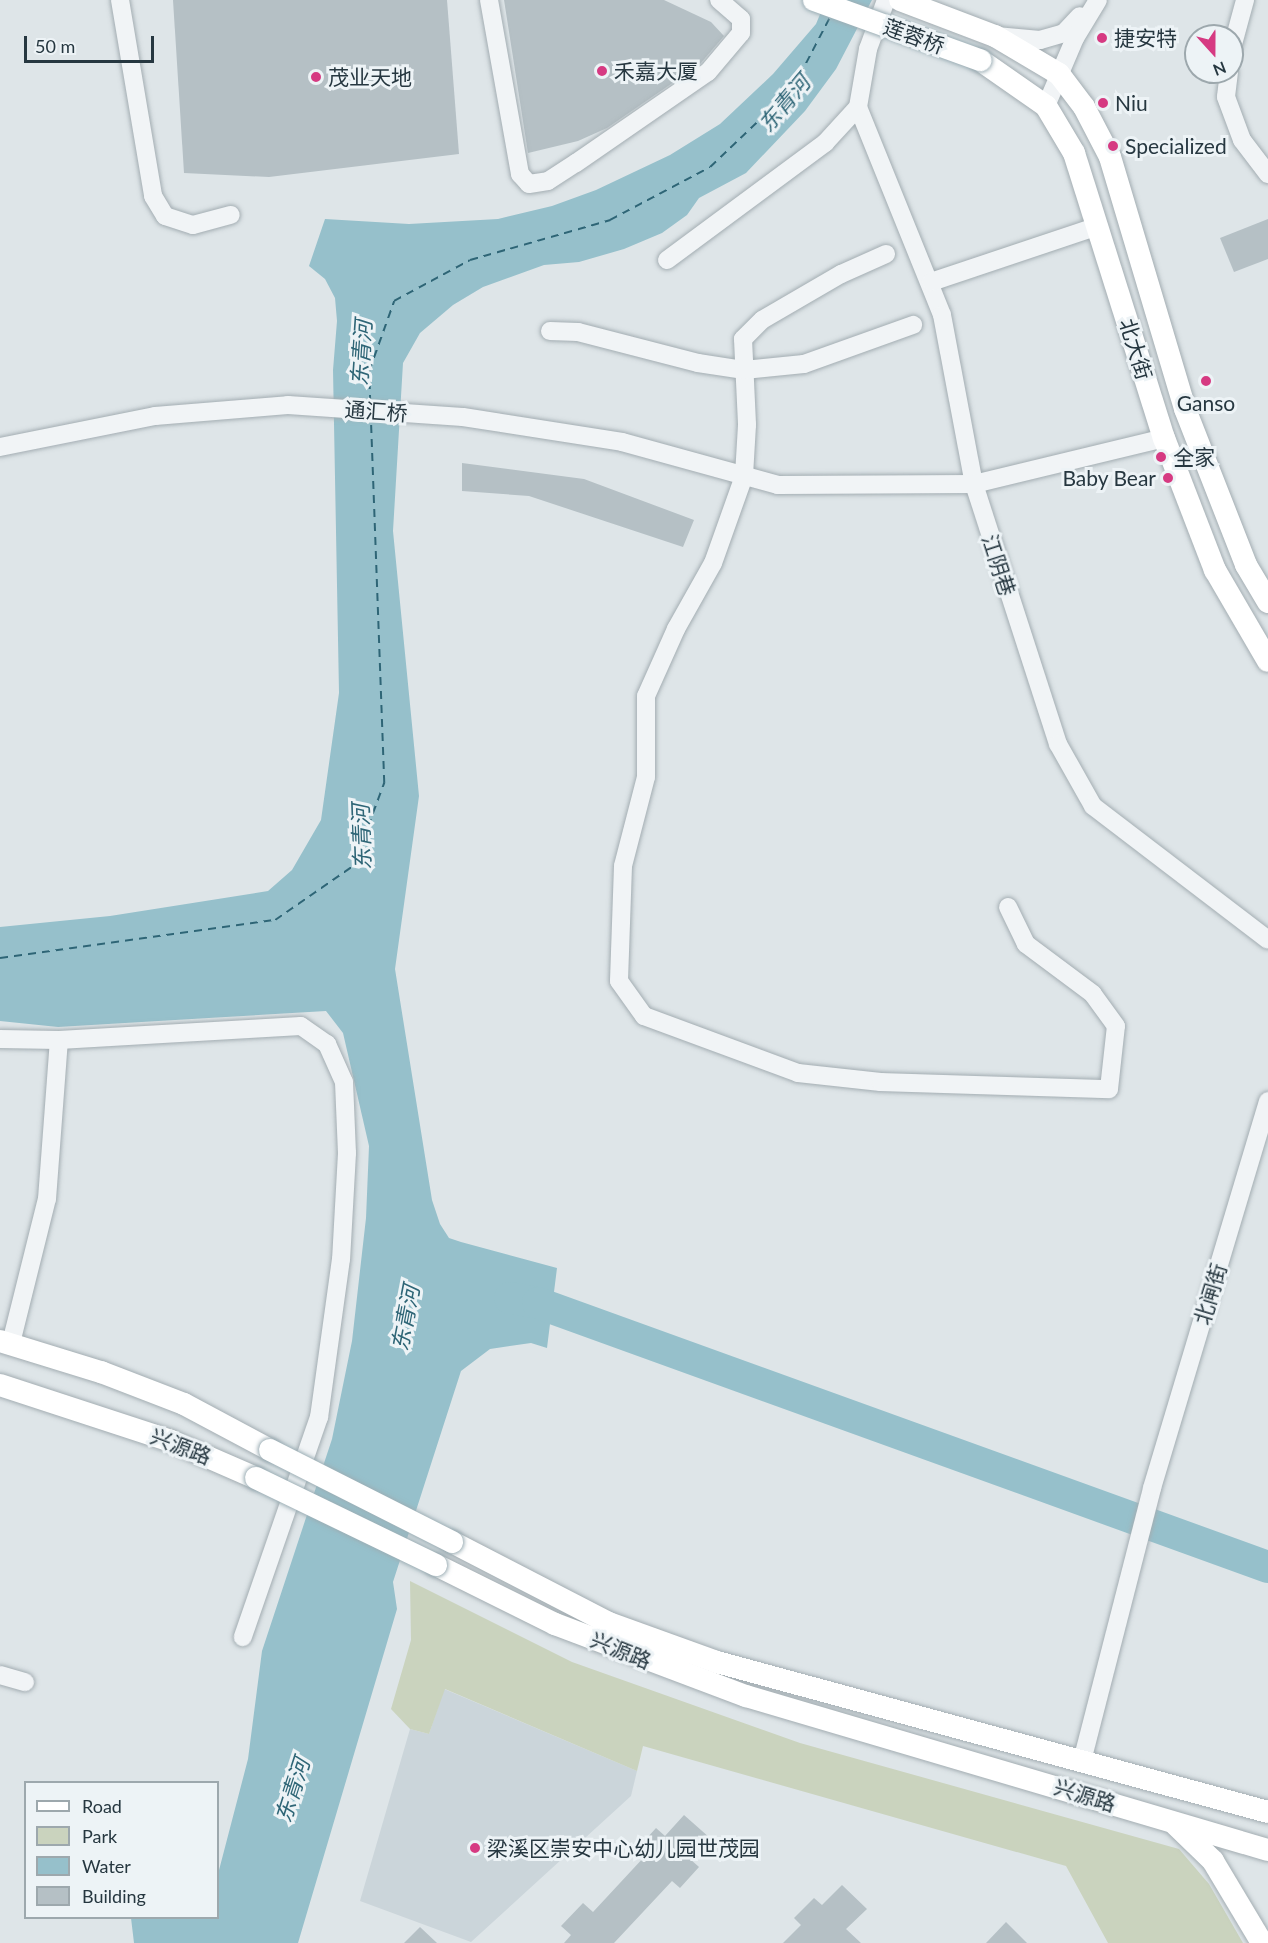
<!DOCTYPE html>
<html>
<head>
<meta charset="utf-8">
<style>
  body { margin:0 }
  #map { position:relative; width:1268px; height:1943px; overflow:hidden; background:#dee5e8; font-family:Lato,"Noto Sans SC",sans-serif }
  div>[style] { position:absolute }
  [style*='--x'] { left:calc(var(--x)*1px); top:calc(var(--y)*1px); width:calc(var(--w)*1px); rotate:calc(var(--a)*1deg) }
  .built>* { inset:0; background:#cbd5da }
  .green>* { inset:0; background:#cad3be }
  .water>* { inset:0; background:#96c0cb }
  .river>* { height:32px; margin:-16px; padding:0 16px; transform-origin:16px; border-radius:16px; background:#96c0cb }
  .ferry>* { height:1.5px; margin-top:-0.75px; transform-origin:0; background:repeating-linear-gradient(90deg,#2e6576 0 8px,transparent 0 14px) }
  .building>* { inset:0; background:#b5c0c5 }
  .roads { filter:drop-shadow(0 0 2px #a3adb2) drop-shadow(0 0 2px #a3adb2) }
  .minor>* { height:18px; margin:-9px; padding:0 9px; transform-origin:9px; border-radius:9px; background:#f1f4f6 }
  .major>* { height:22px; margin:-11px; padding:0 11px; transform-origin:11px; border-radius:11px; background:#fff }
  .bridges { filter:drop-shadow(0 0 2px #9caeb5) drop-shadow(0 0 2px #9caeb5) }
  .major-bridge>* { height:22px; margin:-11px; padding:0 11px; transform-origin:11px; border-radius:11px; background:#fff }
  .dots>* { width:16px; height:16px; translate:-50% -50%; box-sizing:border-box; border:3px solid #edf3f6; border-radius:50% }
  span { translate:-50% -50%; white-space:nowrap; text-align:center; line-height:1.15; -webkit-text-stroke:6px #edf3f6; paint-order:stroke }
  .street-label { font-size:21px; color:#263740 }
  .poi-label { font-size:21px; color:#263740 }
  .left { translate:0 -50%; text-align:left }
  .right { translate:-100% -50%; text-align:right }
  .water-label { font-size:22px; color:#2e6576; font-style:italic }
  .legend { position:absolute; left:24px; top:1781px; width:195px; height:138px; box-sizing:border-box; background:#edf3f6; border:2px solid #9da8ad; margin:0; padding:8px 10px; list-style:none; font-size:18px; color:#263740 }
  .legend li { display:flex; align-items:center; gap:12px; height:30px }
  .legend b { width:30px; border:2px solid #9da8ad }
  .north { position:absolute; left:1184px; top:24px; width:60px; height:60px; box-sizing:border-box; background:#edf3f6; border:2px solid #9da8ad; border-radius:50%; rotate:159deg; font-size:16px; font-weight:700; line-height:24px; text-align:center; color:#263740 }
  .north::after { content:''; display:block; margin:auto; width:21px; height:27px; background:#d63a82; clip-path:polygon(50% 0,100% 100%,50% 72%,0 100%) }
  .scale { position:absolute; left:24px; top:36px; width:130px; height:27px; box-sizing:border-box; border:3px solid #263740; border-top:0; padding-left:8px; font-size:18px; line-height:21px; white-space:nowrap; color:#263740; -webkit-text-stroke:4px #edf3f6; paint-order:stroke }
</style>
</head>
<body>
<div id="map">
  <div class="built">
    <div style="clip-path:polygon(444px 1689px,637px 1771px,631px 1796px,471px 1942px,360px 1901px,410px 1729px,429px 1734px)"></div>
  </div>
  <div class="green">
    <div style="clip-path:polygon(410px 1581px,572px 1662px,800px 1743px,1179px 1849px,1209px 1884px,1243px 1943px,1108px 1943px,1066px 1866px,643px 1746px,637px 1771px,445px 1689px,429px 1734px,410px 1729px,391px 1709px,411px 1640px)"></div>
  </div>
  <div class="water">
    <div style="clip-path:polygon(826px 0,872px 0,836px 69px,805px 111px,746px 173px,699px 198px,687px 215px,662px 233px,624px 249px,579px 262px,544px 265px,483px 287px,453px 305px,420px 333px,403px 363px,393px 531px,419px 796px,395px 969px,432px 1200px,440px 1224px,449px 1238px,461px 1242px,557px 1268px,547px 1348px,531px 1343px,490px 1349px,461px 1371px,393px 1582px,397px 1609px,298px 1943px,134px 1943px,131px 1918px,218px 1918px,218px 1874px,248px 1759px,262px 1651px,332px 1439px,352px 1341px,366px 1218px,369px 1146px,343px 1033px,326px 1011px,58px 1027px,0 1021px,0 927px,110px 916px,268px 891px,292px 870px,321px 820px,339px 693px,333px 370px,337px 321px,335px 298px,325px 279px,309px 266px,325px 219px,409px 224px,498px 219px,552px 206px,596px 190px,670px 155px,720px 124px,773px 74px,816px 24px)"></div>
  </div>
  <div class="river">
    <div style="--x:510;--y:1298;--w:28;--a:10"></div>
    <div style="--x:538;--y:1303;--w:776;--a:19.88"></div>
  </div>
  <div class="ferry">
    <div style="--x:370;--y:403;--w:32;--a:-92"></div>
    <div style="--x:369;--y:371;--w:74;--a:-70.3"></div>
    <div style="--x:394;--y:301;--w:86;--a:-28.3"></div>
    <div style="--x:470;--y:260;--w:146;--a:-15.9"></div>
    <div style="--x:610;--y:220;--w:113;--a:-27.9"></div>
    <div style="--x:710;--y:167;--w:115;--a:-43.6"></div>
    <div style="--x:793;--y:88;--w:80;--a:-62.5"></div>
    <div style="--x:0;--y:958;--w:278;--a:-7.9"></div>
    <div style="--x:275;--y:920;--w:95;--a:-34.7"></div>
    <div style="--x:353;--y:866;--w:89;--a:-69.5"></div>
    <div style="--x:384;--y:783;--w:363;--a:-92.1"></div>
  </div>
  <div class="building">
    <div style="clip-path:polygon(173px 0,447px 0,459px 154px,269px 177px,184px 173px)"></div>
    <div style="clip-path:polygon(504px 0,664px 0,711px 22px,724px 36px,700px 64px,607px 128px,578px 141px,528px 153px)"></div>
    <div style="clip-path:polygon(1268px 219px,1268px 259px,1234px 272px,1220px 238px)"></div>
    <div style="clip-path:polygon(462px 463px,584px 479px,694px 520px,683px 547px,529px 496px,462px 491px)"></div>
    <div style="clip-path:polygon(684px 1815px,710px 1838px,690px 1859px,699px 1867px,680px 1888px,672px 1881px,614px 1943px,564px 1943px,571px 1935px,561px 1926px,583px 1903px,593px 1912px,645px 1856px,637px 1849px,656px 1828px,665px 1836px)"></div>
    <div style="clip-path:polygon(842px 1885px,867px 1909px,846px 1929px,861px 1943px,783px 1943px,801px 1925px,794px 1918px,814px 1898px,822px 1905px)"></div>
    <div style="clip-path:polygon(1006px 1922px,1027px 1943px,986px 1943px)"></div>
    <div style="clip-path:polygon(420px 1927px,437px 1943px,404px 1943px)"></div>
  </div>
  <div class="roads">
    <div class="minor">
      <div style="--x:120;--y:0;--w:199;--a:80.4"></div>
      <div style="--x:153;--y:196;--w:23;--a:59"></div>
      <div style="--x:165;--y:216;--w:29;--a:18"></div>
      <div style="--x:193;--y:225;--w:39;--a:-15"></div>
      <div style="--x:489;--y:0;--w:177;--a:79.9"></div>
      <div style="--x:520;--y:174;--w:13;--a:48"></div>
      <div style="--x:529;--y:184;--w:19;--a:-9"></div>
      <div style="--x:548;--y:181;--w:33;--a:-33"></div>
      <div style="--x:576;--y:163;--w:160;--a:-34.6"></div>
      <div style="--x:708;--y:72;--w:51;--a:-49.8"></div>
      <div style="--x:741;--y:33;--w:14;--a:-90"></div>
      <div style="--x:741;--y:19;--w:29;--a:-139"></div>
      <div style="--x:996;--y:36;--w:44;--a:5.2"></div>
      <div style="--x:1040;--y:40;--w:25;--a:-16"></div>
      <div style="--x:1064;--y:33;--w:23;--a:-47"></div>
      <div style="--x:1232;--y:48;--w:50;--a:-74.8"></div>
      <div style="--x:1229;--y:72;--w:25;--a:97"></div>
      <div style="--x:1226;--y:97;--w:46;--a:69.6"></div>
      <div style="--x:1242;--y:140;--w:43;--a:52.6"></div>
      <div style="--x:1046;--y:106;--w:74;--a:-66.9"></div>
      <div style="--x:1075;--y:38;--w:44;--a:-58.8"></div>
      <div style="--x:858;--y:107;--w:224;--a:68"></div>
      <div style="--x:942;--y:315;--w:172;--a:79.3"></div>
      <div style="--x:974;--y:484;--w:273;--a:72.1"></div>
      <div style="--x:1058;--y:744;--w:71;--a:60.6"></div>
      <div style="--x:1093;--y:806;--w:220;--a:37.4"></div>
      <div style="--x:886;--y:254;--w:49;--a:156"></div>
      <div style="--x:841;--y:274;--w:91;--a:149.8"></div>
      <div style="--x:762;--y:320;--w:27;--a:135"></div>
      <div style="--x:743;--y:339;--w:86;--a:87.3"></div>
      <div style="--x:747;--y:425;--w:51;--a:93.4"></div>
      <div style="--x:744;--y:476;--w:92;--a:109.6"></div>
      <div style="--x:713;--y:563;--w:76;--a:119.3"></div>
      <div style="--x:676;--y:629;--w:73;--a:114.1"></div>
      <div style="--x:646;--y:696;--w:81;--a:90"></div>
      <div style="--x:646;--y:777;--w:92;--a:104.5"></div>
      <div style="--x:623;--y:866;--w:115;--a:92"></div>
      <div style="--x:619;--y:981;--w:43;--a:54.5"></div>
      <div style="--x:644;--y:1016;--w:164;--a:20.3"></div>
      <div style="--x:798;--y:1073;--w:83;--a:6.2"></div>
      <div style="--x:881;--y:1082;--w:228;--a:1.8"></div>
      <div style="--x:1109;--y:1089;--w:63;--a:-83.7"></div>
      <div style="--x:1116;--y:1026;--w:39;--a:-126"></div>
      <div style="--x:1093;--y:994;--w:84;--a:-143.3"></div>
      <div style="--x:1026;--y:944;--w:41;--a:-115.9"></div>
      <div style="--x:667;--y:260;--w:197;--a:-36.5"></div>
      <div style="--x:825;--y:143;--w:49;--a:-47.5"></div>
      <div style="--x:858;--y:107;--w:59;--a:-80.2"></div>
      <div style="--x:868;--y:49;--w:52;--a:-69.8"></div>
      <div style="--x:931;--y:282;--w:176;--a:-18.5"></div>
      <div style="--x:550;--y:331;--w:28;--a:2"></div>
      <div style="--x:578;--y:332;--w:124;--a:14.5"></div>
      <div style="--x:698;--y:363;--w:47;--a:8.7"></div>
      <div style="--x:744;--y:370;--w:60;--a:-5.7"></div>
      <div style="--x:804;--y:364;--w:116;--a:-19.7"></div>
      <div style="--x:0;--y:447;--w:158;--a:-11.3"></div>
      <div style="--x:155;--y:416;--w:133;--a:-4.7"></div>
      <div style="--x:288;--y:405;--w:175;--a:3.9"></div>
      <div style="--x:463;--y:417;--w:161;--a:8.9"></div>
      <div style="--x:622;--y:442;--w:162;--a:15.4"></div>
      <div style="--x:778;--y:485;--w:196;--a:-0.3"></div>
      <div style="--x:974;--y:484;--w:195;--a:-13.6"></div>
      <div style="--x:0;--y:1039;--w:59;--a:1"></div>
      <div style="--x:59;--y:1040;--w:242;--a:-3.3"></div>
      <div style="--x:301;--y:1026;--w:32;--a:35"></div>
      <div style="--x:327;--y:1044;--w:42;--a:65.9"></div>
      <div style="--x:344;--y:1082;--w:71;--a:87.6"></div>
      <div style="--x:347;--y:1153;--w:106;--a:93.2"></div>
      <div style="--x:341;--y:1259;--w:160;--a:97.9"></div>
      <div style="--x:319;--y:1417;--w:233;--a:109.1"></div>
      <div style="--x:11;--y:1343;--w:148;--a:-76"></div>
      <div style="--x:47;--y:1199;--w:159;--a:-85.7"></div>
      <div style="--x:0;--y:1675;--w:26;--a:16"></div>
      <div style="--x:1082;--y:1761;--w:282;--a:-75.6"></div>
      <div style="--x:1152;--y:1488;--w:404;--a:-73.3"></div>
    </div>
    <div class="major">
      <div style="--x:900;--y:0;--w:102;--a:20.8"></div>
      <div style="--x:995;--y:36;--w:74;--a:30.7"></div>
      <div style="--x:1059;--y:74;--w:41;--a:52.9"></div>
      <div style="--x:1084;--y:107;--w:56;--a:62.5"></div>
      <div style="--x:1110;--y:157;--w:263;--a:73.4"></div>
      <div style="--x:1185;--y:409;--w:168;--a:68.6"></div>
      <div style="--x:1246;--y:565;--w:43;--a:59.3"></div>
      <div style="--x:980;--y:60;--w:80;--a:34.9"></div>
      <div style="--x:1046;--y:106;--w:55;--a:59.2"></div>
      <div style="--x:1074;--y:153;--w:299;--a:72.5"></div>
      <div style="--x:1164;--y:438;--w:142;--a:68.9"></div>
      <div style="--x:1215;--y:570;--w:105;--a:59.8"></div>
      <div style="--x:0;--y:1341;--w:106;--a:17.1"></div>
      <div style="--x:101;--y:1372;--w:89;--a:21.1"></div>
      <div style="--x:184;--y:1404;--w:98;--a:28.1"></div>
      <div style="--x:0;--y:1385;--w:180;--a:18.1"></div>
      <div style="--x:171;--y:1441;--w:93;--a:23.5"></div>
      <div style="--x:452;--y:1542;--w:177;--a:27.3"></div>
      <div style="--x:609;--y:1623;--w:115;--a:19.9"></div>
      <div style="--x:717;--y:1662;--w:571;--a:15.23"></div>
      <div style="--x:436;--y:1565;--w:133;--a:26.4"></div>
      <div style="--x:555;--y:1624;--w:204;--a:20.7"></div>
      <div style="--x:746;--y:1696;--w:544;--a:16.44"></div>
      <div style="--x:1175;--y:1824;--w:53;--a:44.2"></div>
      <div style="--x:1213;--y:1861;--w:96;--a:59.1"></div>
    </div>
  </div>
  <div class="bridges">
    <div class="major-bridge">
      <div style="--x:814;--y:0;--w:177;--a:19.9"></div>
      <div style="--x:270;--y:1450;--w:204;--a:26.8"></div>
      <div style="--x:256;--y:1478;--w:200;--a:25.8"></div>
    </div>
  </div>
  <div class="dots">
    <div style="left:1102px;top:38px;background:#d63a82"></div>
    <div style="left:602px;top:71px;background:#d63a82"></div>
    <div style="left:316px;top:77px;background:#d63a82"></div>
    <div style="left:1103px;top:103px;background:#d63a82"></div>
    <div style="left:1113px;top:146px;background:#d63a82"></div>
    <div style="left:1206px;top:381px;background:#d63a82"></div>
    <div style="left:1161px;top:457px;background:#d63a82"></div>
    <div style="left:1168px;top:478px;background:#d63a82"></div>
    <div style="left:475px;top:1848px;background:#d63a82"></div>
  </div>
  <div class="street-label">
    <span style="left:914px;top:36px;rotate:20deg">莲蓉桥</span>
    <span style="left:1136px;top:349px;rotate:73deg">北大街</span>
    <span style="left:376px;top:411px;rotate:4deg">通汇桥</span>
    <span style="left:999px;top:565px;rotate:72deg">江阴巷</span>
    <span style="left:1210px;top:1294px;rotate:-73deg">北闸街</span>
    <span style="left:181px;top:1446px;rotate:21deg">兴源路</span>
    <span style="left:621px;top:1650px;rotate:22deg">兴源路</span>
    <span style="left:1085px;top:1795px;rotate:17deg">兴源路</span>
  </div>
  <div class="poi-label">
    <span class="left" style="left:1114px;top:38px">捷安特</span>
    <span class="left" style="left:614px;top:71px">禾嘉大厦</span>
    <span class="left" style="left:328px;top:77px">茂业天地</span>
    <span class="left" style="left:1115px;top:103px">Niu</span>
    <span class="left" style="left:1125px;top:146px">Specialized</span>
    <span style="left:1206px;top:403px">Ganso</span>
    <span class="left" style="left:1173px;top:457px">全家</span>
    <span class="right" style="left:1156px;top:478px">Baby Bear</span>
    <span class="left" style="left:487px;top:1848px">梁溪区崇安中心幼儿园世茂园</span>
  </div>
  <div class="water-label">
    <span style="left:784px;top:103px;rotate:-50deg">东青河</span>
    <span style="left:361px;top:353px;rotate:-86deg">东青河</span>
    <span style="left:361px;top:837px;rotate:-92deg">东青河</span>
    <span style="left:405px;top:1318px;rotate:-79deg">东青河</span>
    <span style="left:292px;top:1790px;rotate:-72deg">东青河</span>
  </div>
  <ul class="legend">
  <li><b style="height:8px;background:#fff"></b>Road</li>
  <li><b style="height:16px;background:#cad3be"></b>Park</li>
  <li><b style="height:16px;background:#96c0cb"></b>Water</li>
  <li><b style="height:16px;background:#b5c0c5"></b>Building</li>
  </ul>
  <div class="north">N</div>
  <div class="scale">50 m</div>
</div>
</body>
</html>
